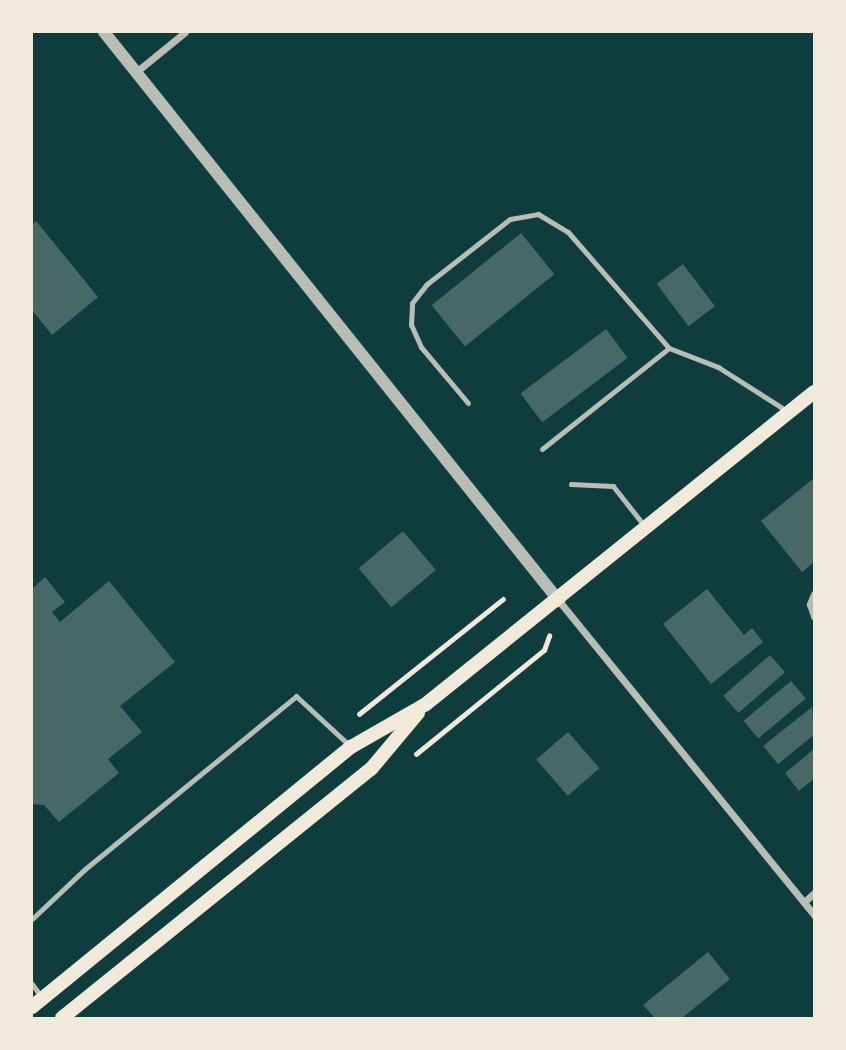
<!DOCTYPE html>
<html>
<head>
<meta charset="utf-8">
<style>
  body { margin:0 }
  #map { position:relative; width:846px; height:1050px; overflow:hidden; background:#0f3d3e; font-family:"Exo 2",sans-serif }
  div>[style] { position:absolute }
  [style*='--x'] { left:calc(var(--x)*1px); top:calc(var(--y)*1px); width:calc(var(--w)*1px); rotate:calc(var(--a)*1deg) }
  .building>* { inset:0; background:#486865; transform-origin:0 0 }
  .path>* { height:4.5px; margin:-2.25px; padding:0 2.25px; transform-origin:2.25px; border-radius:2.25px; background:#f1e9da }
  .service>* { height:5px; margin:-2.5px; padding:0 2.5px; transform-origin:2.5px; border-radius:2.5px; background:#b8beb3 }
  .minor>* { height:7px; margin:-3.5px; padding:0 3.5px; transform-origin:3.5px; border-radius:3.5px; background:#b8beb3 }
  .tertiary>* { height:12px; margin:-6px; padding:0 6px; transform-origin:6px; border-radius:6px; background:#b8beb3 }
  .secondary>* { height:14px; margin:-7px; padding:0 7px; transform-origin:7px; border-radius:7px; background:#f1e9da }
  span { translate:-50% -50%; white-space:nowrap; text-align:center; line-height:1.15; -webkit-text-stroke:5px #f1e9da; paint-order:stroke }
  .frame { position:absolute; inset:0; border:33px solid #f1e9da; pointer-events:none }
</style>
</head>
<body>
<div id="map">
  <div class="building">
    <div style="clip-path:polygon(36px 221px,98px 297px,52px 335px,32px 310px,32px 225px)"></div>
    <div style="left:521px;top:233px;width:53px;height:115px;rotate:51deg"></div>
    <div style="left:683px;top:264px;width:53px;height:33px;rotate:53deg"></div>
    <div style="left:606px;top:329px;width:36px;height:107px;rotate:53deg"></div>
    <div style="clip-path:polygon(814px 478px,814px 562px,802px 572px,761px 521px)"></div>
    <div style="left:403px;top:531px;width:51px;height:58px;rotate:50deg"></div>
    <div style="clip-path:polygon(45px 577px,65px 602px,52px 612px,60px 622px,109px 581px,175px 662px,120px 706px,142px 732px,108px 759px,119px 773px,59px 822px,44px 805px,32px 804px,32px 589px)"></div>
    <div style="clip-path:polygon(707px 589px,744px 635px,752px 628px,763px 642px,711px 684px,663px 624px)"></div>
    <div style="left:770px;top:655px;width:23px;height:62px;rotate:49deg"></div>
    <div style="left:791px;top:681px;width:23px;height:62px;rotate:50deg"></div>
    <div style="clip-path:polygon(812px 707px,814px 735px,778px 764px,763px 746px)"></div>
    <div style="left:568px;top:732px;width:48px;height:42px;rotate:49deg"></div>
    <div style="clip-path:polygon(814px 749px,814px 779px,799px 791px,785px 773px)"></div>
    <div style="clip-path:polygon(708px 952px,730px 979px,682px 1018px,655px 1018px,643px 1005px)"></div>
  </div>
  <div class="path">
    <div style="--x:359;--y:714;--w:184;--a:-38.6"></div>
    <div style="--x:416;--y:754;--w:165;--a:-39.1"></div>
    <div style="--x:544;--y:650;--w:15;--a:-70"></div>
  </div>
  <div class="service">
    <div style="--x:468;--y:403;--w:73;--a:-130"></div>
    <div style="--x:421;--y:347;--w:24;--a:-114"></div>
    <div style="--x:411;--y:325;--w:22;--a:-87"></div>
    <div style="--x:412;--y:303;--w:24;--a:-52"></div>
    <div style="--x:427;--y:284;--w:105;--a:-38.1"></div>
    <div style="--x:510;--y:219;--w:28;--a:-10"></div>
    <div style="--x:538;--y:214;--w:35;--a:31"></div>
    <div style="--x:568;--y:232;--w:154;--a:49"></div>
    <div style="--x:669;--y:348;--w:53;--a:21.2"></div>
    <div style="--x:718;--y:367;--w:82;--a:32.5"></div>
    <div style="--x:542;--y:449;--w:162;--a:-38.5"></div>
    <div style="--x:571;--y:484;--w:42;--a:2.7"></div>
    <div style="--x:613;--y:486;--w:53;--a:51.8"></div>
    <div style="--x:32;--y:919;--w:73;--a:-43.3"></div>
    <div style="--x:85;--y:869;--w:273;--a:-39.3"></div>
    <div style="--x:296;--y:696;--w:72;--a:42.8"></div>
    <div style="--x:32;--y:984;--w:17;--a:54"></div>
  </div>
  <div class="minor">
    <div style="--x:136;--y:72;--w:63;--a:-39.2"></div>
    <div style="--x:814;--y:594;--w:11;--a:112"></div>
    <div style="--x:810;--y:604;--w:13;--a:72"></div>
    <div style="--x:559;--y:601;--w:405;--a:50.9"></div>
    <div style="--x:804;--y:902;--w:13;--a:-42"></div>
  </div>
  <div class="tertiary">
    <div style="--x:104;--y:32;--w:729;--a:51.35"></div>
  </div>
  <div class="secondary">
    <div style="--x:32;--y:1007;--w:412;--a:-39.2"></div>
    <div style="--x:351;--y:747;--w:86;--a:-29.8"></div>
    <div style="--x:426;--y:704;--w:498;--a:-38.8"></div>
    <div style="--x:62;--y:1018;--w:397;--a:-38.9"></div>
    <div style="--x:371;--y:769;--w:73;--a:-50"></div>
  </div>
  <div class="frame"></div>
</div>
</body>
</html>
